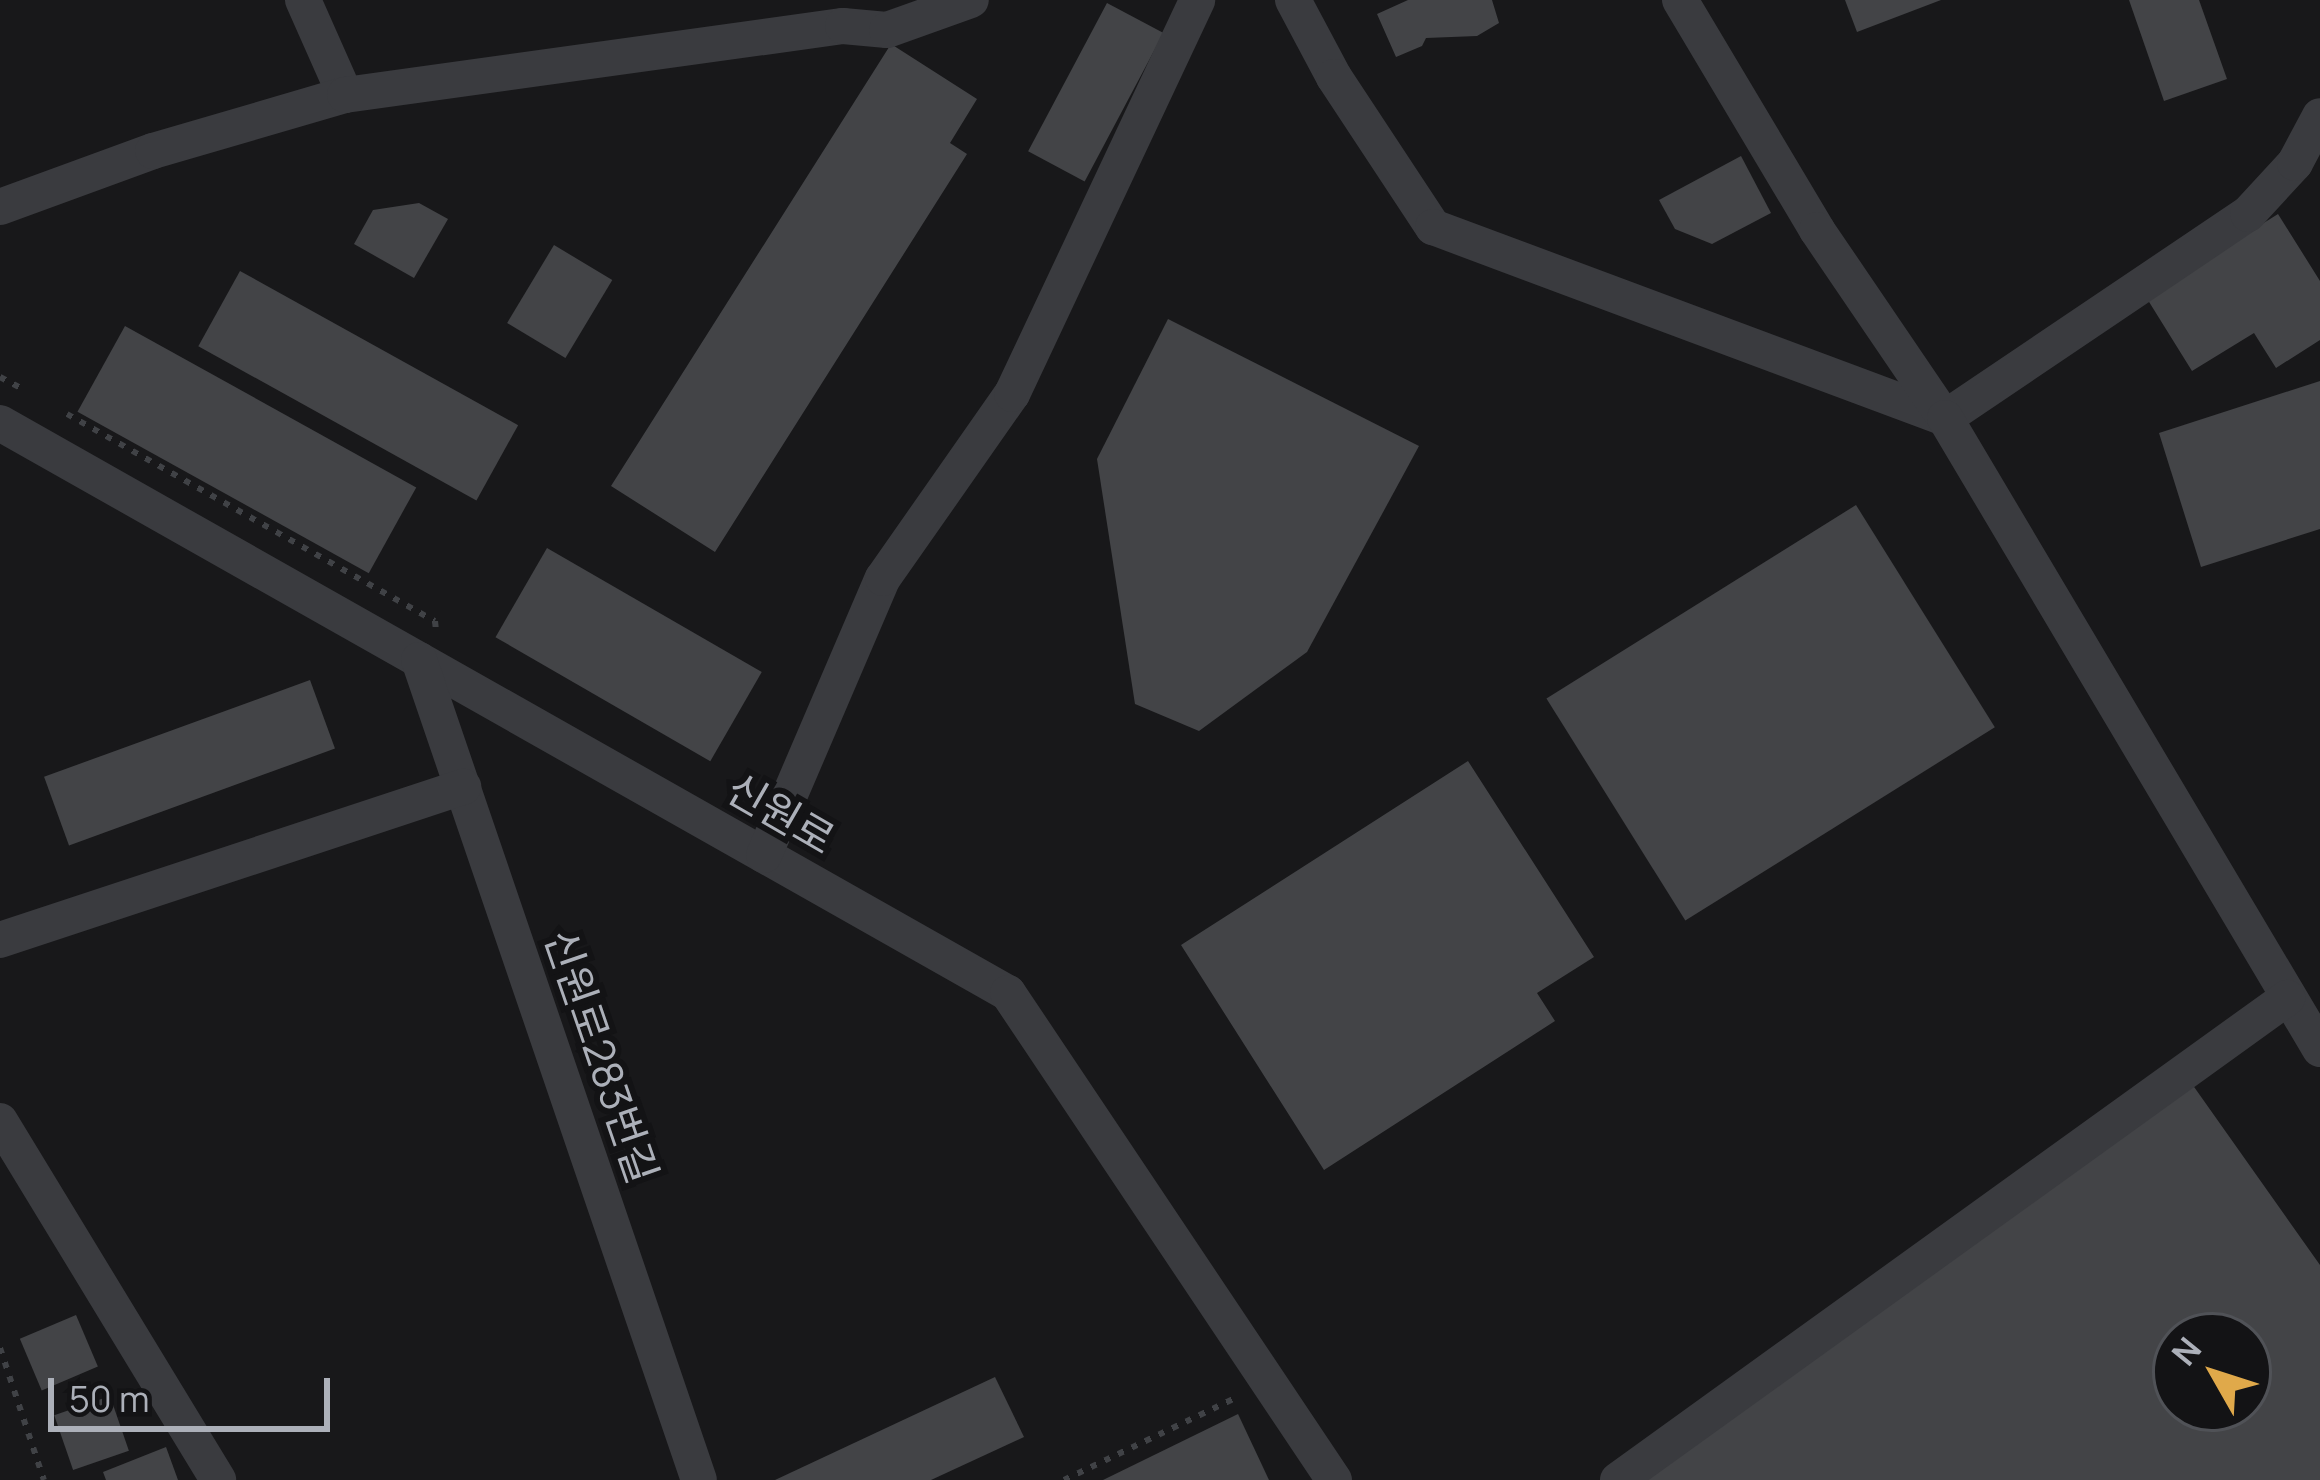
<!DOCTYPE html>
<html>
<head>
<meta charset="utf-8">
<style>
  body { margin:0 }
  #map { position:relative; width:2320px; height:1480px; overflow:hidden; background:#18181a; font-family:Manrope,"Noto Sans KR",sans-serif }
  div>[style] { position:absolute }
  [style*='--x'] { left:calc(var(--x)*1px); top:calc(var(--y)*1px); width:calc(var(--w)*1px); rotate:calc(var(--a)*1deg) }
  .building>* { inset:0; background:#434447; transform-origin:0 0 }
  .path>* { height:6px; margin-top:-3px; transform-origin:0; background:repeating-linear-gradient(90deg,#404246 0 6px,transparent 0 15px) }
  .minor>* { height:36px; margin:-18px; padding:0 18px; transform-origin:18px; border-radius:18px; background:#3a3b3f }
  span { translate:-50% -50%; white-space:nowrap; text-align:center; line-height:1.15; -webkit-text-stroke:12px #131315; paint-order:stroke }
  .street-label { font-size:42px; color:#acb0b9 }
  .north { position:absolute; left:2152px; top:1312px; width:120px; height:120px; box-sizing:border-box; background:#131315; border:3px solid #505257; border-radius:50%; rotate:309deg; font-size:33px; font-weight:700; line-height:48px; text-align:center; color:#acb0b9 }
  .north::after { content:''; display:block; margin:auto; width:42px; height:54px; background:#e0a94a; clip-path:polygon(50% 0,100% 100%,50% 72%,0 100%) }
  .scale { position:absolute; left:48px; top:1378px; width:282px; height:54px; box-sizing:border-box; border:6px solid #acb0b9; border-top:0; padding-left:15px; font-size:36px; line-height:42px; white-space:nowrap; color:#acb0b9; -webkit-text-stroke:9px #131315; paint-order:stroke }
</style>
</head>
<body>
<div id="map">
  <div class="building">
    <div style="clip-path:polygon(1408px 0,1492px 0,1499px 23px,1477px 36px,1426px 38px,1422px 46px,1396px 57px,1377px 14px)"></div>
    <div style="clip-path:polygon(1845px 0,1941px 0,1857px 32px)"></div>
    <div style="clip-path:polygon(2129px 0,2199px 0,2227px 79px,2164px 101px)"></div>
    <div style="left:1107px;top:3px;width:64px;height:168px;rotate:28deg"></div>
    <div style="clip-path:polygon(891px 44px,977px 99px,950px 143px,967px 154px,715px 552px,611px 486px)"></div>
    <div style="clip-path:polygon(1741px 156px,1771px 213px,1712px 244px,1675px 229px,1659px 200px)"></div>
    <div style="clip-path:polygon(419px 203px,448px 219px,414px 278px,354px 244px,373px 210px)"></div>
    <div style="clip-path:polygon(2278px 214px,2320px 281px,2320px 340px,2276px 368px,2254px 333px,2192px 371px,2146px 297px)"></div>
    <div style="left:554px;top:245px;width:68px;height:91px;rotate:31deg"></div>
    <div style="left:240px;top:271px;width:318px;height:86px;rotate:29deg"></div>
    <div style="clip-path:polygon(1168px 319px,1419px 446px,1307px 652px,1199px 731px,1135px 704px,1097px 459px)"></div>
    <div style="left:125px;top:326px;width:333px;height:98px;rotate:29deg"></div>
    <div style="clip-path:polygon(2320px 381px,2320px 529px,2201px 567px,2159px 433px)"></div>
    <div style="left:1856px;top:505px;width:262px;height:365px;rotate:58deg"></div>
    <div style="left:547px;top:548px;width:248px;height:103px;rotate:30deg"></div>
    <div style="left:310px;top:680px;width:73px;height:283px;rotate:70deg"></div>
    <div style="clip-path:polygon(1468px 761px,1594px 957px,1537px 993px,1555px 1021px,1324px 1170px,1181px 945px)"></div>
    <div style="clip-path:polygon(evenodd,2192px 1084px,2320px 1265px,2320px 1480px,1636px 1480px,2192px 1084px,2176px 1336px,2248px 1336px,2248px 1408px,2176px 1408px,2176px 1336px)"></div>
    <div style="left:76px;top:1315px;width:56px;height:61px;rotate:67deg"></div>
    <div style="clip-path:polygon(995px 1377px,1024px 1437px,931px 1480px,775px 1480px)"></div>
    <div style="left:110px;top:1396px;width:58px;height:59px;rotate:71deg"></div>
    <div style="clip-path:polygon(1238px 1414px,1269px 1480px,1103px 1480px)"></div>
    <div style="clip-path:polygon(166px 1447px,178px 1480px,106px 1480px,103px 1472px)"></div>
  </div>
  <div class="path">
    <div style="--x:0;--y:377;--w:27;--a:28"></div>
    <div style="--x:67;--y:414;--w:422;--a:29.4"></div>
    <div style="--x:435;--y:621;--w:9;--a:84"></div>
    <div style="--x:0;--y:1348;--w:139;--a:71.6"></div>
    <div style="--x:1064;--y:1480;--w:194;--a:-25.6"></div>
  </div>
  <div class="minor">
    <div style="--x:303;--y:0;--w:104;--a:66.1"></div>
    <div style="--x:1293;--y:0;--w:87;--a:62"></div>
    <div style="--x:1334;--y:77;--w:180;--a:56.6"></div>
    <div style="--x:1433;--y:227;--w:546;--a:20.46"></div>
    <div style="--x:1945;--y:418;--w:365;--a:-34"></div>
    <div style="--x:2248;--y:214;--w:69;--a:-47.3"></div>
    <div style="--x:2295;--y:163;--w:53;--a:-62"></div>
    <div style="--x:1680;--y:0;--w:268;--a:59.2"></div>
    <div style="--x:1817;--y:230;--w:227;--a:55.8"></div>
    <div style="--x:1945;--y:418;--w:734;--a:59.28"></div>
    <div style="--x:0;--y:207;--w:163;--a:-20.1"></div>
    <div style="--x:153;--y:151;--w:200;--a:-16.3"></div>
    <div style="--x:345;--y:95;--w:503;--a:-7.89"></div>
    <div style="--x:843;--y:26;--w:44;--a:5.2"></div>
    <div style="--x:887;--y:30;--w:89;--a:-19.7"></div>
    <div style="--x:0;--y:423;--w:1158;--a:29.49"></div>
    <div style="--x:1008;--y:993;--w:586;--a:56.2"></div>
    <div style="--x:419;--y:660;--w:866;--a:71.15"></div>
    <div style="--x:764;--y:855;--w:301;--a:-66.8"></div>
    <div style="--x:883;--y:578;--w:225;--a:-55"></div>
    <div style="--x:1012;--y:394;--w:435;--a:-64.8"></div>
    <div style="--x:0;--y:940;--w:488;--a:-18.3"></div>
    <div style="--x:0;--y:1121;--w:420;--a:58.7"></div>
    <div style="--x:1618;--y:1480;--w:825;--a:-35.77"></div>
  </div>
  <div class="street-label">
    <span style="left:781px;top:813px;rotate:30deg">신원로</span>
    <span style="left:602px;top:1056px;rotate:71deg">신원로283번길</span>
  </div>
  <div class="north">N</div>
  <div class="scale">50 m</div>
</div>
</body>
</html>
